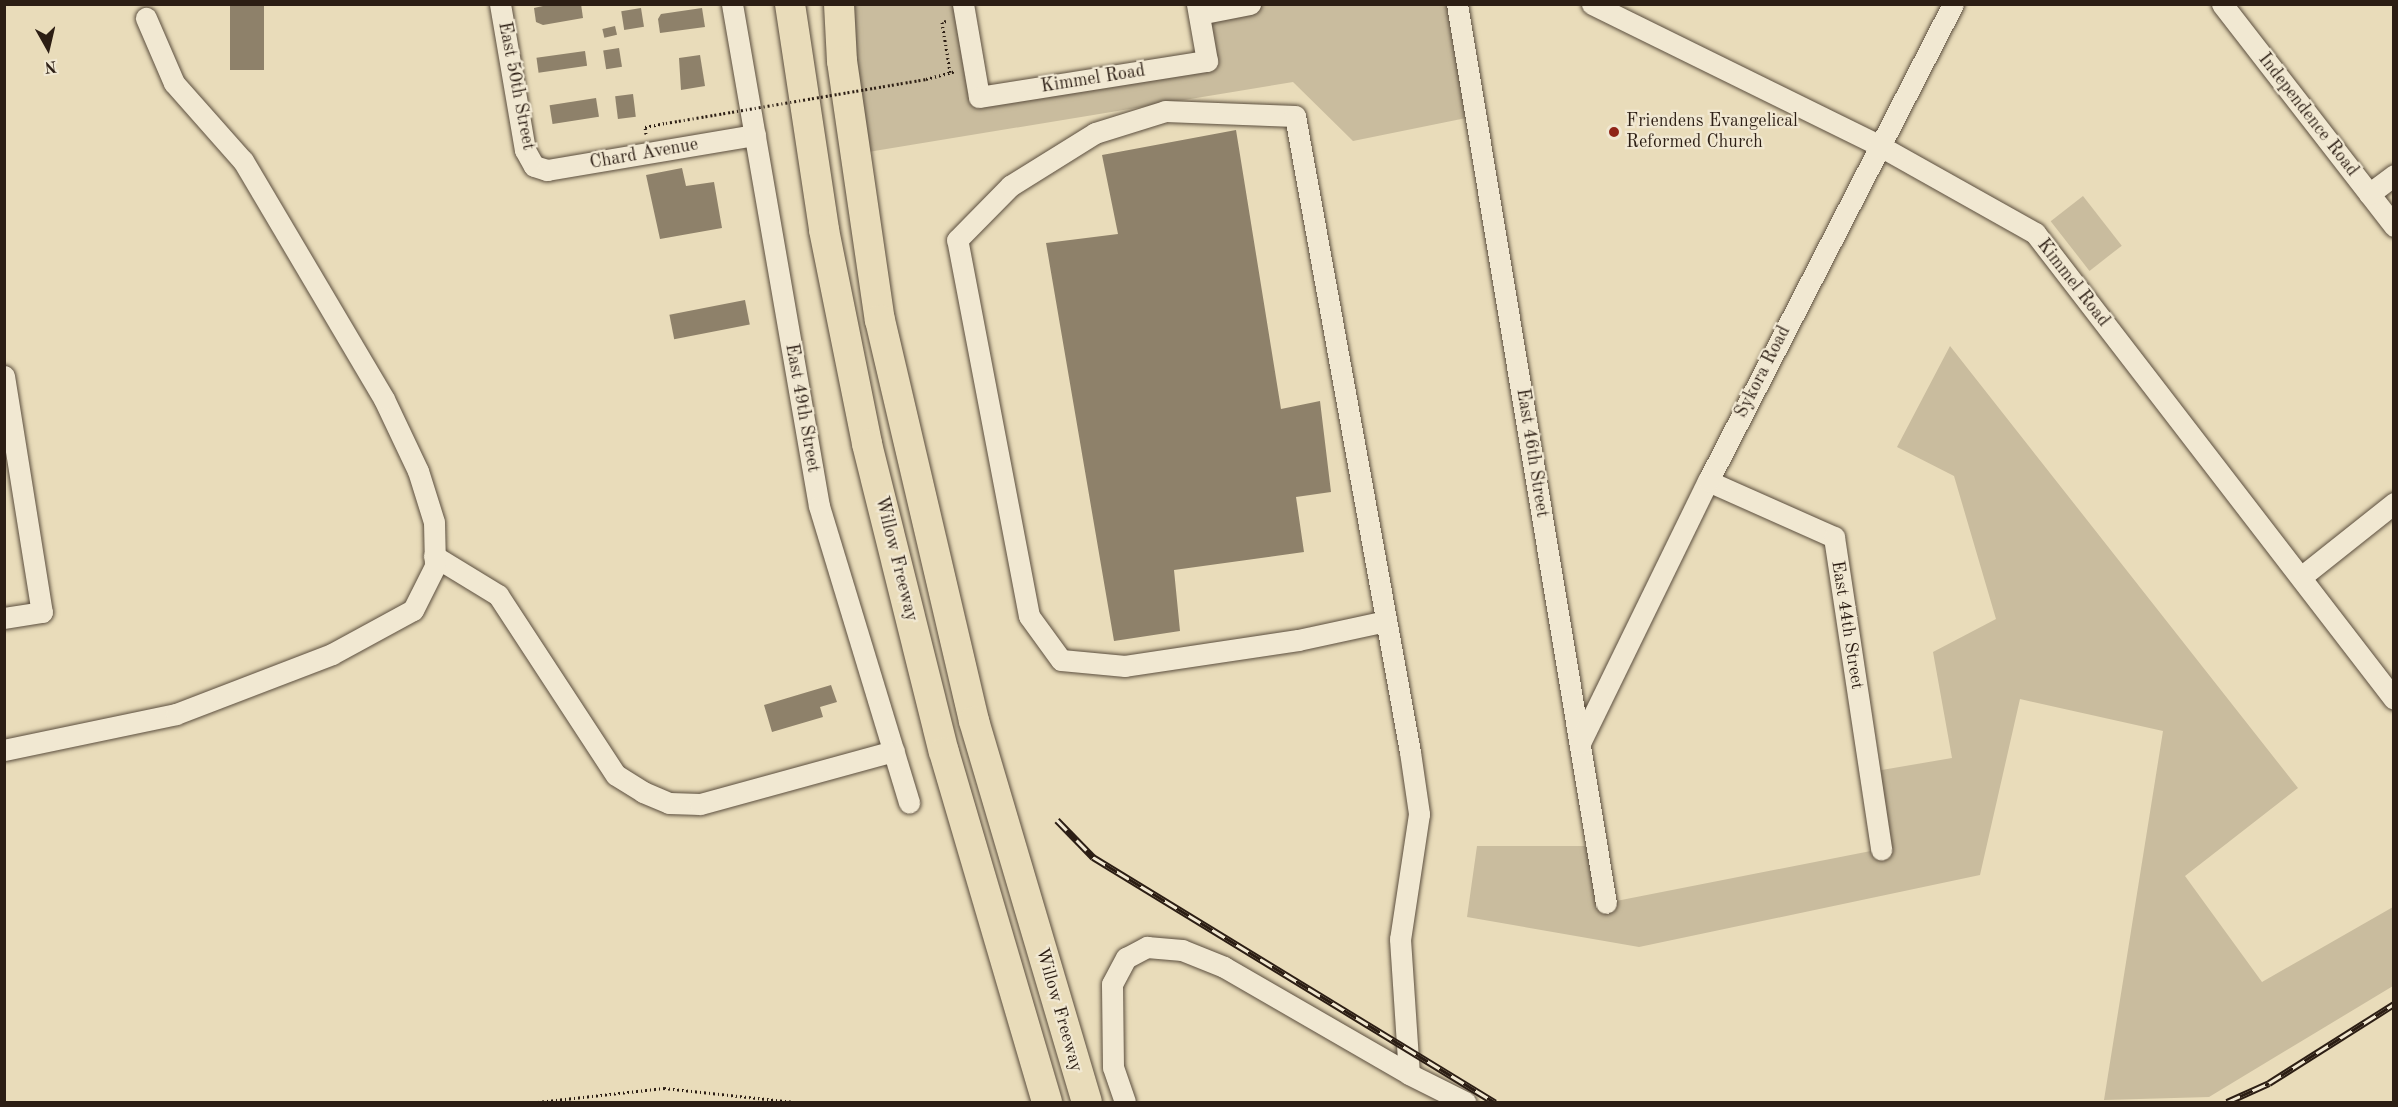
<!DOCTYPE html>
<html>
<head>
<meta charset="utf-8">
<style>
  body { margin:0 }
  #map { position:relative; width:2398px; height:1107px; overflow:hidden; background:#e9dcba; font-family:"Old Standard TT",serif }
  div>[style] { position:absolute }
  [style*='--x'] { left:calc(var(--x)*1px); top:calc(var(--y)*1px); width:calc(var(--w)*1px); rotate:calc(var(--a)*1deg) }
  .green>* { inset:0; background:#c9bc9e; transform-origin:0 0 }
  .building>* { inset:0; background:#8e816a; transform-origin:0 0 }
  .path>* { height:3px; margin-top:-1.5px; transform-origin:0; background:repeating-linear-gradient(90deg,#2c1e14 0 1.5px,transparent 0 4.5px) }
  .roads { filter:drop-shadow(0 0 2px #5b4e3e) drop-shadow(0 0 2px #5b4e3e) }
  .minor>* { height:21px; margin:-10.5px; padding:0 10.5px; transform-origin:10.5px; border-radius:10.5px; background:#f1e8d2 }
  .highway>* { height:30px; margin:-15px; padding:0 15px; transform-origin:15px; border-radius:15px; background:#e9dcba }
  .rail>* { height:7px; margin-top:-3.5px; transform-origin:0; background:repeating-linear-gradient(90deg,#f1e8d2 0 14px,#2c1e14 0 28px); box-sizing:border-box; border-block:2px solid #2c1e14 }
  .path-bridge>* { height:3px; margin-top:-1.5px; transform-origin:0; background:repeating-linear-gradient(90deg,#2c1e14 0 1.5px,transparent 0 4.5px) }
  .dots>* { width:16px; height:16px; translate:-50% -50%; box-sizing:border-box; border:3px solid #f1e8d2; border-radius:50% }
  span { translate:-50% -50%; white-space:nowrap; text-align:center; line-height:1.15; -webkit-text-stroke:4.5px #f1e8d2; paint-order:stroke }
  .street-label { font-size:18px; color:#2c1e14 }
  .poi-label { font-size:18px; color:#2c1e14 }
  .left { translate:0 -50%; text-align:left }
  .frame { position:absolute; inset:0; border:6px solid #2c1e14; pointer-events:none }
  .north { position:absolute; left:18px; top:18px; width:60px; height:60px; -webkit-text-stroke:4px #f1e8d2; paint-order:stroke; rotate:172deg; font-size:16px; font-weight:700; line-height:24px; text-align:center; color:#2c1e14 }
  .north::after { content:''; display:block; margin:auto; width:21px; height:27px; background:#2c1e14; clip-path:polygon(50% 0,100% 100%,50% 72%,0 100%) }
</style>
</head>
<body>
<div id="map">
  <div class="green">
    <div style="clip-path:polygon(1250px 4px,1457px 5px,1476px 116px,1353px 141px,1293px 82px,856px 154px,839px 5px,963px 5px,978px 96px,1207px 61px,1199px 14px)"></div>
    <div style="left:2083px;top:196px;width:63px;height:41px;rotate:52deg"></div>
    <div style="clip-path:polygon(1950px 346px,2298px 788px,2185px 876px,2262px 982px,2393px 907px,2393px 986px,2209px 1097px,2104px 1100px,2163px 731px,2020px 699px,1980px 875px,1639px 947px,1467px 917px,1477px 846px,1597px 846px,1606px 903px,1881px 849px,1870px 772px,1952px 758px,1933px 652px,1996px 619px,1954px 476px,1897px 447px)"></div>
  </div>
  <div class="building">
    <div style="left:230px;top:4px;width:34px;height:66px"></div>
    <div style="clip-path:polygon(552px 4px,581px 4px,583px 18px,543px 25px,536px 22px,534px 8px)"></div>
    <div style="left:641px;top:8px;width:19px;height:20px;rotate:81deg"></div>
    <div style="clip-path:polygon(702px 8px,705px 27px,660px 33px,658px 19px,661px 14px)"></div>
    <div style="left:615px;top:26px;width:9px;height:13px;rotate:77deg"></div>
    <div style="left:619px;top:48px;width:19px;height:16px;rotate:81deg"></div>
    <div style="left:585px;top:51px;width:15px;height:49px;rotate:82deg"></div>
    <div style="clip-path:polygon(700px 55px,705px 86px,681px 90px,679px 58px)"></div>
    <div style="left:633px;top:94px;width:23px;height:18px;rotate:83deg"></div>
    <div style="left:596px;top:98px;width:19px;height:47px;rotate:81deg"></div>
    <div style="clip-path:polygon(1236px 130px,1281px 409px,1320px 401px,1331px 492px,1296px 497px,1304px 552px,1174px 570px,1180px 631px,1114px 641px,1046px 243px,1118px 234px,1102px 155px)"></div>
    <div style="clip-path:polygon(682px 168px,686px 186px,714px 182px,722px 228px,660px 239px,646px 175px)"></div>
    <div style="left:745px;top:300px;width:25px;height:77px;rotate:79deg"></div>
    <div style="clip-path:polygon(831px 685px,837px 702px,820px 707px,823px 717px,772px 732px,764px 705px)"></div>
  </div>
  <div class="path">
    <div style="--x:946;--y:21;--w:4;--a:166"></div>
    <div style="--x:942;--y:22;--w:51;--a:80.9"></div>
    <div style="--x:926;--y:79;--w:31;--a:-15"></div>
    <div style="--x:646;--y:134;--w:7;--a:-98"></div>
    <div style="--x:645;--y:127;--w:21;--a:-11"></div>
    <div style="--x:538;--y:1102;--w:127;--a:-6.3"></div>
    <div style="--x:664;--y:1088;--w:133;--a:6.1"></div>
  </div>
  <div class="roads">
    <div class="minor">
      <div style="--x:500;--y:4;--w:148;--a:80.3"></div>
      <div style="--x:525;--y:150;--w:18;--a:61"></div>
      <div style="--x:534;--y:166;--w:14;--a:17"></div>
      <div style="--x:547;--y:170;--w:211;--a:-9.6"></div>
      <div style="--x:732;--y:4;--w:509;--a:80.17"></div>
      <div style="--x:819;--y:506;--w:310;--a:73.1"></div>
      <div style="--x:963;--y:4;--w:94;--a:80.2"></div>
      <div style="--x:979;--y:97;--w:231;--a:-9"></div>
      <div style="--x:1207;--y:61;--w:58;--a:-100"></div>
      <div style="--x:1457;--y:4;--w:911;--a:80.59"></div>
      <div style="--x:1592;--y:4;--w:321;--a:26.2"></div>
      <div style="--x:1880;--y:146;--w:178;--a:29.3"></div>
      <div style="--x:2035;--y:233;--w:588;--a:52.39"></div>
      <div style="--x:2222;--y:4;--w:281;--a:52.2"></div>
      <div style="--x:1199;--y:14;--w:52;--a:-11.1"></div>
      <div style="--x:2369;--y:194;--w:31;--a:-37"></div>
      <div style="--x:4;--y:376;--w:239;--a:80.9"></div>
      <div style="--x:42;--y:612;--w:38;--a:171"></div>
      <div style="--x:1708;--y:481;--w:138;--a:24"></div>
      <div style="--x:1834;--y:537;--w:316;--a:81.4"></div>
      <div style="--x:434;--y:556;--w:75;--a:31.4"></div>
      <div style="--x:498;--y:595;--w:215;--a:56.8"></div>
      <div style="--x:616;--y:775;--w:32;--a:32"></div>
      <div style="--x:643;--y:792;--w:28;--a:23"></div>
      <div style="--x:669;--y:803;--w:31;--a:2"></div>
      <div style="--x:700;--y:804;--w:201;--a:-15.3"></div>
      <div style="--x:2301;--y:577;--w:119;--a:-38.5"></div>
      <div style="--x:1386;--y:621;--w:90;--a:167.8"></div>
      <div style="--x:1298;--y:640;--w:175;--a:171.5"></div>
      <div style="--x:1125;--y:666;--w:64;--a:-174.6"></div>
      <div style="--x:1061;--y:660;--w:54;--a:-126"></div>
      <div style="--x:1029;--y:616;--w:383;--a:-100.8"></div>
      <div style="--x:957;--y:240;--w:76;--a:-45.5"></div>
      <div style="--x:1010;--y:186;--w:100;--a:-31.9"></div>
      <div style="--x:1095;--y:133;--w:73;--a:-17.4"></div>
      <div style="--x:1165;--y:111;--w:130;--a:2.2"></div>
      <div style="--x:1295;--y:116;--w:646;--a:79.75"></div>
      <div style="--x:1410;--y:752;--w:63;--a:81.7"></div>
      <div style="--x:1419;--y:814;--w:126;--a:98.6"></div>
      <div style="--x:1400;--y:939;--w:135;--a:86.2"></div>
      <div style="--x:1409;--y:1074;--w:63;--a:26.6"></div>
      <div style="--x:1580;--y:743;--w:292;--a:-64"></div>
      <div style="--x:1708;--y:481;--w:536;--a:-62.81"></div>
      <div style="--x:4;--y:750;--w:176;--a:-11.8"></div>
      <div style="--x:176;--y:714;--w:167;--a:-21"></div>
      <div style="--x:332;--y:654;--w:92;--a:-28.5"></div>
      <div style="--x:413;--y:610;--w:49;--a:-63.4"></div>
      <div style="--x:435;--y:566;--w:44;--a:-91.3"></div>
      <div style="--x:434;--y:522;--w:53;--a:-107.4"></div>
      <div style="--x:418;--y:471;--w:80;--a:-115.3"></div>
      <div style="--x:384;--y:399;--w:277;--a:-120.6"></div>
      <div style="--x:243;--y:161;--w:104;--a:-131.5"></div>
      <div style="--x:174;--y:83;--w:71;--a:-113.3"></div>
      <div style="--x:1125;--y:1102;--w:37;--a:-109"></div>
      <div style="--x:1113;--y:1067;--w:83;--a:-90.7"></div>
      <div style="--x:1112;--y:984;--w:30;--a:-62"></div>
      <div style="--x:1126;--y:958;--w:24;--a:-28"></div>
      <div style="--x:1147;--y:947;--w:35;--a:5"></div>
      <div style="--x:1182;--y:950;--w:45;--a:22"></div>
      <div style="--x:1224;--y:967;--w:214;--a:30"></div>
    </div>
    <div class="highway">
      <div style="--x:790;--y:4;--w:229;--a:81.4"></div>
      <div style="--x:824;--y:230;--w:218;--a:78.6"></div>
      <div style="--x:867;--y:444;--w:317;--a:76"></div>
      <div style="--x:944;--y:752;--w:365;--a:73.6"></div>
      <div style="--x:839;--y:4;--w:57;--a:87"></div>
      <div style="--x:842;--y:61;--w:262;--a:81.7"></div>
      <div style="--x:880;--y:320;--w:412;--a:76.8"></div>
      <div style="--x:974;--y:721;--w:397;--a:73.5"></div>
    </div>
  </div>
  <div class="rail">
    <div style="--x:1057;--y:820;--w:52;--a:45.8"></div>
    <div style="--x:1093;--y:857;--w:471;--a:31.4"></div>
    <div style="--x:2227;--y:1102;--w:46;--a:-24.3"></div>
    <div style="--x:2269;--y:1083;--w:148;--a:-32.3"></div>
  </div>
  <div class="path-bridge">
    <div style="--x:666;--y:123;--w:264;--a:-9.6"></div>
  </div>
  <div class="dots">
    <div style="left:1614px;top:132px;background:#8f2418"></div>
  </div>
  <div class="street-label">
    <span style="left:1093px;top:79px;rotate:-9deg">Kimmel Road</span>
    <span style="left:516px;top:86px;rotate:79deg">East 50th Street</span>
    <span style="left:2308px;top:115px;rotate:52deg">Independence Road</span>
    <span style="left:644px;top:154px;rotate:-10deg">Chard Avenue</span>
    <span style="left:2073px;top:283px;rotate:52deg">Kimmel Road</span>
    <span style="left:1763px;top:372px;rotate:-63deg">Sykora Road</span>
    <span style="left:802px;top:408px;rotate:80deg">East 49th Street</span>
    <span style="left:1532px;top:453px;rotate:81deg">East 46th Street</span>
    <span style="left:896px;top:559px;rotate:76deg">Willow Freeway</span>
    <span style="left:1847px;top:625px;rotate:81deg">East 44th Street</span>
    <span style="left:1059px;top:1010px;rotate:74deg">Willow Freeway</span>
  </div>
  <div class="poi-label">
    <span class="left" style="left:1626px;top:132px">Friendens Evangelical<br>Reformed Church</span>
  </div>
  <div class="frame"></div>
  <div class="north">N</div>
</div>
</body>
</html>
